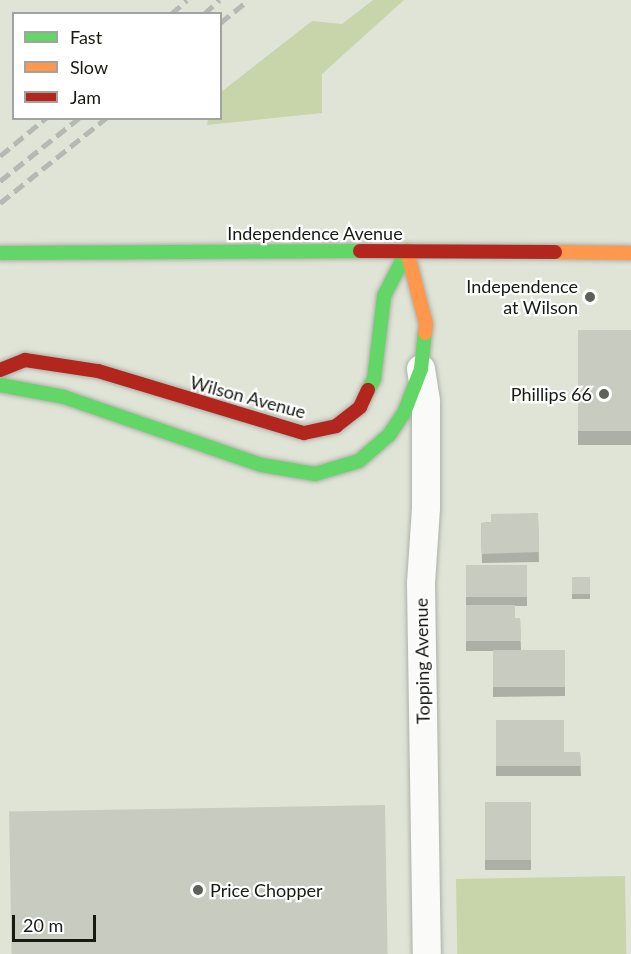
<!DOCTYPE html>
<html>
<head>
<meta charset="utf-8">
<style>
  body { margin:0 }
  #map { position:relative; width:631px; height:954px; overflow:hidden; background:#e0e4d7; font-family:Lato,sans-serif }
  div>[style] { position:absolute }
  [style*='--x'] { left:calc(var(--x)*1px); top:calc(var(--y)*1px); width:calc(var(--w)*1px); rotate:calc(var(--a)*1deg) }
  .green>* { inset:0; background:#c8d4aa; transform-origin:0 0 }
  .roads { filter:drop-shadow(0 0 2px #acb0a6) drop-shadow(0 0 2px #acb0a6) }
  .street>* { height:28px; margin:-14px; padding:0 14px; transform-origin:14px; border-radius:14px; background:#fafbf9 }
  .fast>* { height:14px; margin:-7px; padding:0 7px; transform-origin:7px; border-radius:7px; background:#63d668 }
  .slow>* { height:14px; margin:-7px; padding:0 7px; transform-origin:7px; border-radius:7px; background:#ff974d }
  .jam>* { height:14px; margin:-7px; padding:0 7px; transform-origin:7px; border-radius:7px; background:#b3261e }
  .rail>* { height:4.5px; margin-top:-2.25px; transform-origin:0; background:repeating-linear-gradient(90deg,#b6b8b4 0 12px,transparent 0 18px) }
  .wall>* { inset:0; background:#acafa5; transform-origin:0 0 }
  .building>* { inset:0; background:#c8cbc0; transform-origin:0 0 }
  .dots>* { width:16px; height:16px; translate:-50% -50%; box-sizing:border-box; border:3px solid #fff; border-radius:50% }
  span { translate:-50% -50%; white-space:nowrap; text-align:center; line-height:1.15; -webkit-text-stroke:4.5px #fff; paint-order:stroke }
  .street-label { font-size:18px; color:#171a11 }
  .poi-label { font-size:18px; color:#171a11 }
  .right { translate:-100% -50%; text-align:right }
  .left { translate:0 -50%; text-align:left }
  .legend { position:absolute; left:12px; top:12px; width:210px; height:108px; box-sizing:border-box; background:#fff; border:2px solid #a2a3a0; margin:0; padding:8px 10px; list-style:none; font-size:18px; color:#171a11 }
  .legend li { display:flex; align-items:center; gap:12px; height:30px }
  .legend b { width:30px; border:2px solid #a2a3a0 }
  .scale { position:absolute; left:12px; top:915px; width:84px; height:27px; box-sizing:border-box; border:3px solid #171a11; border-top:0; padding-left:8px; font-size:18px; line-height:21px; white-space:nowrap; color:#171a11; -webkit-text-stroke:4px #fff; paint-order:stroke }
</style>
</head>
<body>
<div id="map">
  <div class="green">
    <div style="clip-path:polygon(373px 0,404px 0,322px 74px,322px 113px,207px 125px,208px 119px,220px 118px,221px 92px,312px 21px,342px 24px)"></div>
    <div style="left:625px;top:876px;width:78px;height:169px;rotate:89deg"></div>
  </div>
  <div class="roads">
    <div class="street">
      <div style="--x:421;--y:369;--w:33;--a:81"></div>
      <div style="--x:426;--y:402;--w:106;--a:90"></div>
      <div style="--x:426;--y:508;--w:76;--a:93.8"></div>
      <div style="--x:421;--y:584;--w:370;--a:89.1"></div>
    </div>
    <div class="fast">
      <div style="--x:0;--y:253;--w:360;--a:-0.3"></div>
      <div style="--x:0;--y:385;--w:65;--a:10.6"></div>
      <div style="--x:64;--y:397;--w:209;--a:19"></div>
      <div style="--x:262;--y:465;--w:54;--a:9.6"></div>
      <div style="--x:315;--y:474;--w:46;--a:-16.5"></div>
      <div style="--x:359;--y:461;--w:40;--a:-41"></div>
      <div style="--x:389;--y:435;--w:27;--a:-56"></div>
      <div style="--x:404;--y:413;--w:47;--a:-68.9"></div>
      <div style="--x:421;--y:369;--w:36;--a:-84"></div>
      <div style="--x:368;--y:390;--w:13;--a:-61"></div>
      <div style="--x:374;--y:379;--w:84;--a:-83.1"></div>
      <div style="--x:384;--y:296;--w:51;--a:-62.9"></div>
    </div>
    <div class="slow">
      <div style="--x:407;--y:251;--w:75;--a:75.4"></div>
      <div style="--x:426;--y:324;--w:9;--a:96"></div>
      <div style="--x:555;--y:252;--w:76;--a:0.8"></div>
    </div>
    <div class="jam">
      <div style="--x:360;--y:251;--w:195;--a:0.3"></div>
      <div style="--x:0;--y:370;--w:27;--a:-22"></div>
      <div style="--x:25;--y:360;--w:74;--a:8.6"></div>
      <div style="--x:98;--y:371;--w:215;--a:16.8"></div>
      <div style="--x:304;--y:433;--w:33;--a:-12"></div>
      <div style="--x:336;--y:426;--w:31;--a:-38"></div>
      <div style="--x:360;--y:407;--w:19;--a:-65"></div>
    </div>
  </div>
  <div class="rail">
    <div style="--x:171;--y:14;--w:21;--a:-41"></div>
    <div style="--x:204;--y:14;--w:21;--a:-43"></div>
    <div style="--x:220;--y:23;--w:36;--a:-39"></div>
    <div style="--x:0;--y:156;--w:60;--a:-39.6"></div>
    <div style="--x:0;--y:181;--w:101;--a:-38.6"></div>
    <div style="--x:0;--y:203;--w:136;--a:-38.7"></div>
  </div>
  <div class="wall">
    <div style="left:578px;top:330px;width:53px;height:115px"></div>
    <div style="clip-path:polygon(538px 513px,539px 562px,482px 563px,481px 523px,491px 522px)"></div>
    <div style="clip-path:polygon(466px 565px,527px 565px,527px 606px,515px 606px,515px 618px,520px 618px,521px 650px,565px 650px,565px 696px,493px 697px,493px 651px,466px 651px)"></div>
    <div style="left:572px;top:577px;width:18px;height:22px"></div>
    <div style="clip-path:polygon(496px 720px,564px 752px,580px 752px,581px 776px,496px 776px)"></div>
    <div style="left:531px;top:802px;width:68px;height:46px;rotate:90deg"></div>
  </div>
  <div class="building">
    <div style="left:578px;top:330px;width:53px;height:101px"></div>
    <div style="clip-path:polygon(538px 513px,539px 552px,482px 554px,481px 523px,491px 522px,491px 514px)"></div>
    <div style="left:466px;top:565px;width:61px;height:32px"></div>
    <div style="left:572px;top:577px;width:18px;height:17px"></div>
    <div style="clip-path:polygon(466px 605px,515px 605px,515px 618px,520px 618px,521px 641px,466px 641px)"></div>
    <div style="left:493px;top:650px;width:72px;height:37px"></div>
    <div style="clip-path:polygon(496px 720px,564px 720px,564px 752px,580px 752px,581px 766px,496px 766px)"></div>
    <div style="left:531px;top:802px;width:58px;height:46px;rotate:90deg"></div>
    <div style="left:385px;top:805px;width:149px;height:376px;rotate:89deg"></div>
  </div>
  <div class="dots">
    <div style="left:590px;top:297px;background:#5d6156"></div>
    <div style="left:604px;top:394px;background:#5d6156"></div>
    <div style="left:198px;top:890px;background:#5d6156"></div>
  </div>
  <div class="street-label">
    <span style="left:315px;top:233px">Independence Avenue</span>
    <span style="left:248px;top:397px;rotate:15deg">Wilson Avenue</span>
    <span style="left:422px;top:661px;rotate:-91deg">Topping Avenue</span>
  </div>
  <div class="poi-label">
    <span class="right" style="left:578px;top:297px">Independence<br>at Wilson</span>
    <span class="right" style="left:592px;top:394px">Phillips 66</span>
    <span class="left" style="left:210px;top:890px">Price Chopper</span>
  </div>
  <ul class="legend">
  <li><b style="height:8px;background:#63d668"></b>Fast</li>
  <li><b style="height:8px;background:#ff974d"></b>Slow</li>
  <li><b style="height:8px;background:#b3261e"></b>Jam</li>
  </ul>
  <div class="scale">20 m</div>
</div>
</body>
</html>
